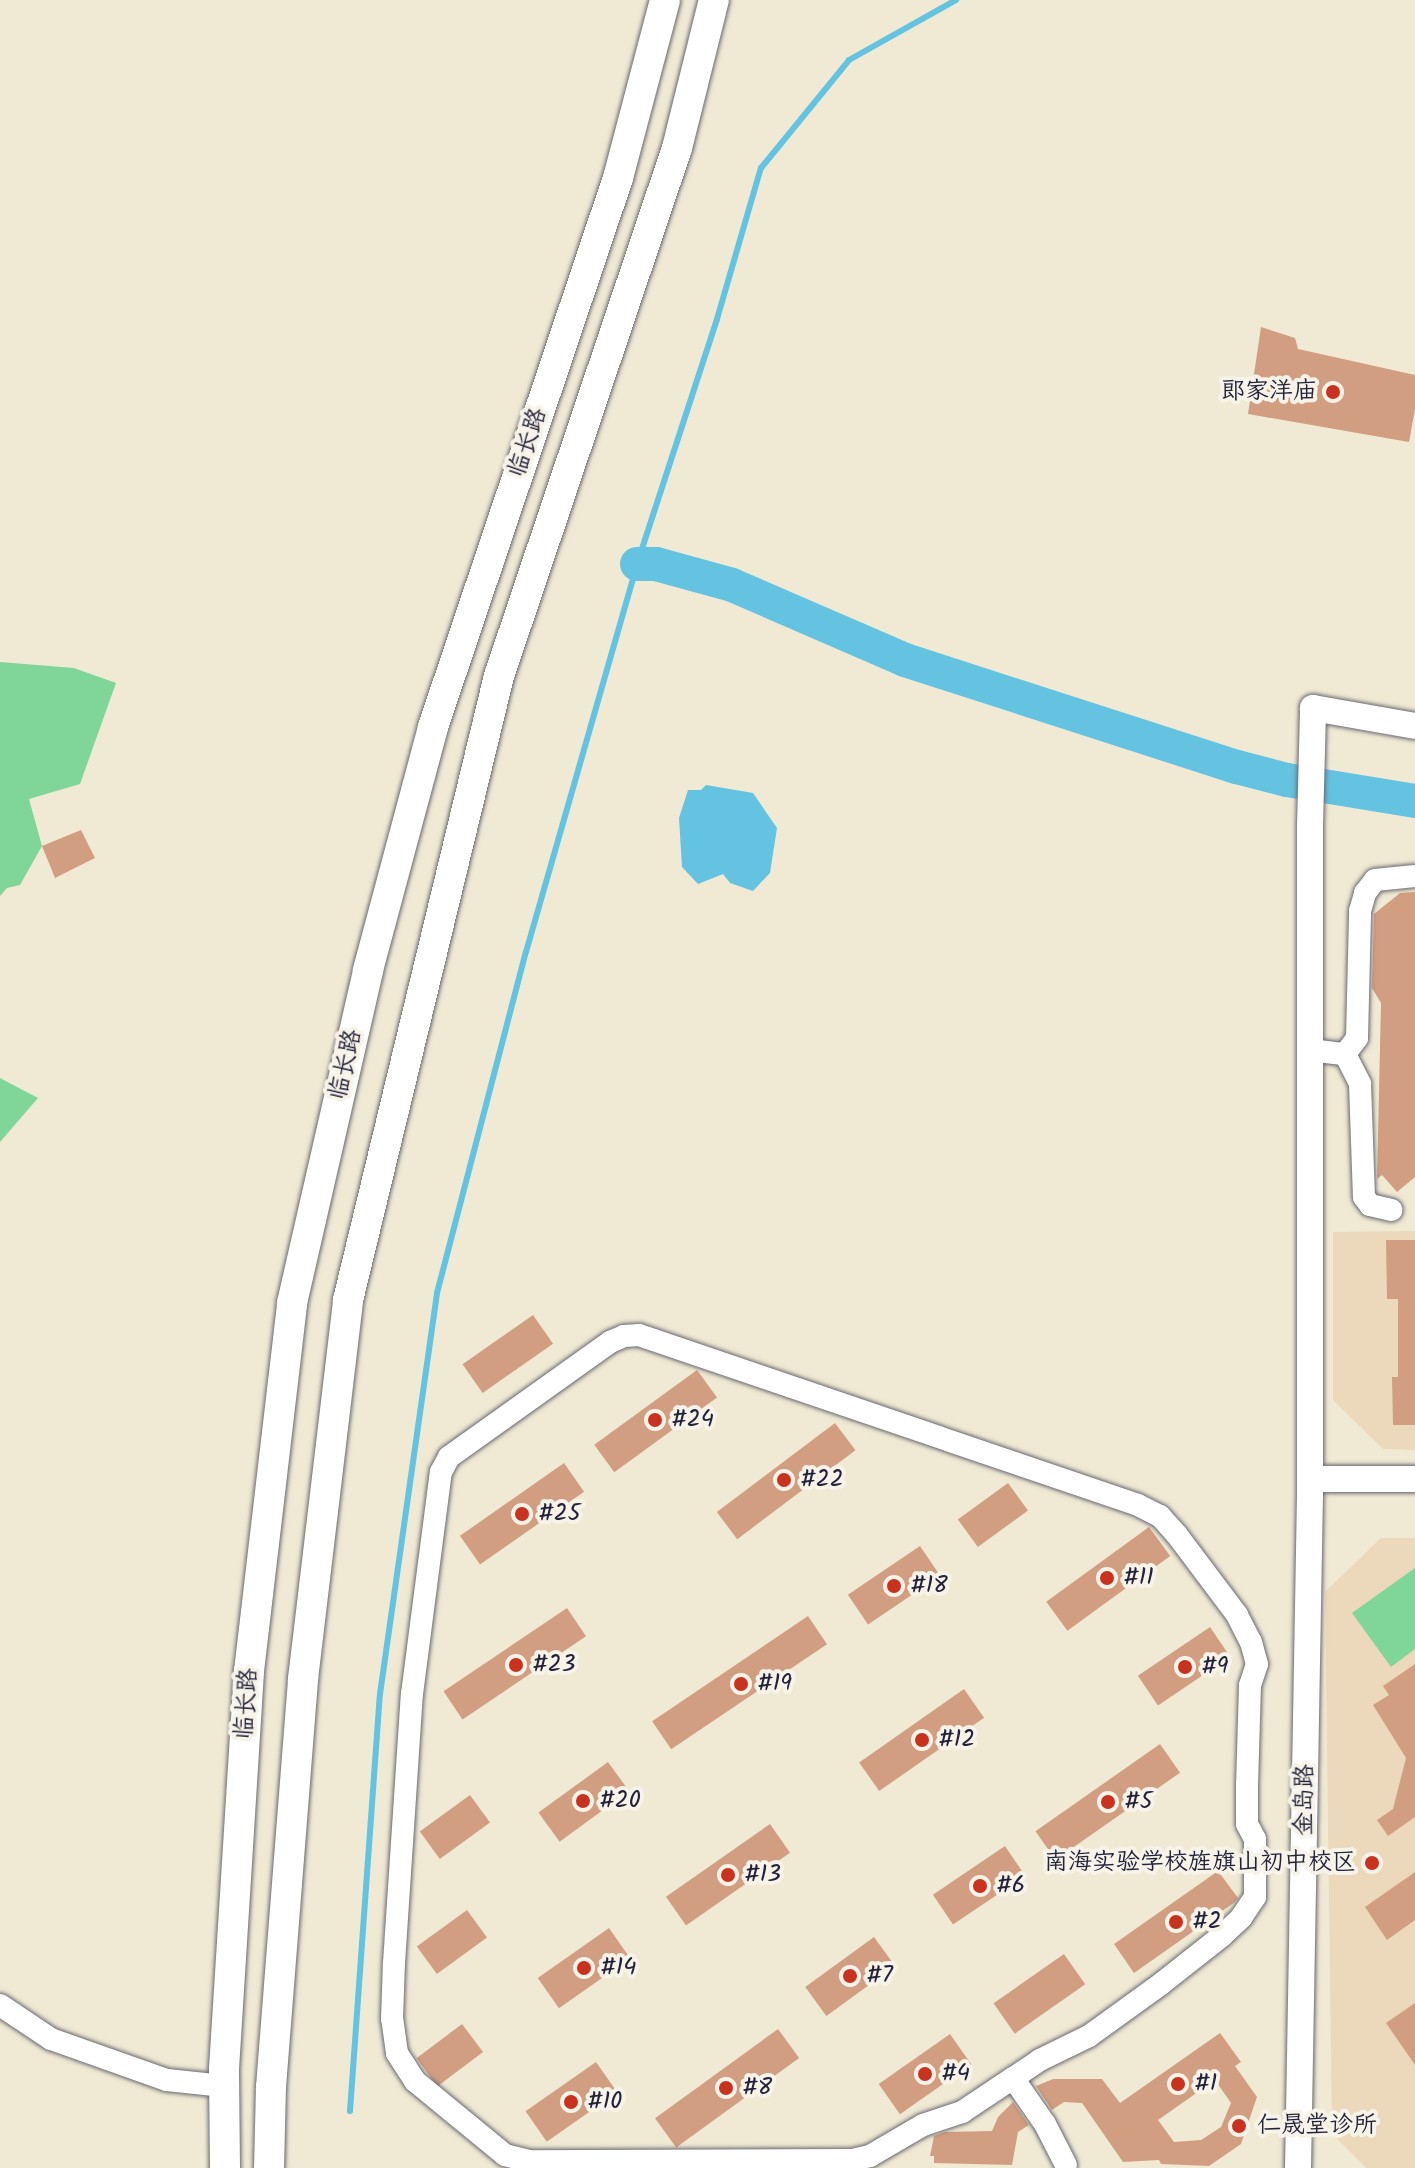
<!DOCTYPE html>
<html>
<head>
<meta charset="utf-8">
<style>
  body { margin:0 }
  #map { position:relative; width:1415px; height:2168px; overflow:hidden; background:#f0ead4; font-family:Kalam,"LXGW WenKai TC",sans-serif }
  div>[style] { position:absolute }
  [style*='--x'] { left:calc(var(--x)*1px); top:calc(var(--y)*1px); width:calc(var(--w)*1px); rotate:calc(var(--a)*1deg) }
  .built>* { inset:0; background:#ecd8ba }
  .green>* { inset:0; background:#80d598 }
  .water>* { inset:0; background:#63c3e1 }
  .stream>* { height:6px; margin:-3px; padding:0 3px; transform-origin:3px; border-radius:3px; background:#63c3e1 }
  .river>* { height:34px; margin:-17px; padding:0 17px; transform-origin:17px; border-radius:17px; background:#63c3e1 }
  .building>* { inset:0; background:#d29e81; transform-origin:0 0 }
  .roads { filter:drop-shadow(0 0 2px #6a6871) drop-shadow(0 0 2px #6a6871) }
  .minor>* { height:22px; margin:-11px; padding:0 11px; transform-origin:11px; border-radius:11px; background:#fff }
  .tertiary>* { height:26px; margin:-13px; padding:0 13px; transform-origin:13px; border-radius:13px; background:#fff }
  .secondary>* { height:30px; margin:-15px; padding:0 15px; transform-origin:15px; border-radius:15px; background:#fff }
  .dots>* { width:22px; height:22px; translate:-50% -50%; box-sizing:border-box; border:4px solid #f7f3e8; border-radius:50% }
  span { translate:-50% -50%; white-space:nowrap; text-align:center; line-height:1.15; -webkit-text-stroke:8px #f7f3e8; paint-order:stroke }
  .poi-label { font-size:24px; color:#22223b }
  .right { translate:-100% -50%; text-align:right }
  .left { translate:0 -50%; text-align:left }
  .street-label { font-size:24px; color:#22223b }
</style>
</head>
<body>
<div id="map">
  <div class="built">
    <div style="clip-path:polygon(1415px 1231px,1415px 1450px,1383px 1449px,1333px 1400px,1333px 1232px)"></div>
    <div style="clip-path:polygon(1381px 1538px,1415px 1538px,1415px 2168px,1366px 2168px,1332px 2134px,1325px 1592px)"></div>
  </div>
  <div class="green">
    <div style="clip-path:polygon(0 662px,74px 668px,116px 683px,80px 784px,29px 799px,42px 846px,20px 885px,7px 888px,0 896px)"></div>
    <div style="clip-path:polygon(0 1078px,38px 1098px,0 1142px)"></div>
    <div style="clip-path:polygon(1415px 1568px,1415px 1649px,1391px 1667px,1352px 1613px)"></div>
  </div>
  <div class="water">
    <div style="clip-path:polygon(706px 785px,753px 793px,777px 828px,770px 873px,753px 891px,730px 883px,723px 874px,698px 884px,682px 867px,679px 818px,688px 790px,701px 790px)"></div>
  </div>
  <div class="stream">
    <div style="--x:350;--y:2111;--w:418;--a:-85.9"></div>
    <div style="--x:380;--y:1694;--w:405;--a:-81.9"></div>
    <div style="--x:437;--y:1293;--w:352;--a:-75.4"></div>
    <div style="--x:526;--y:952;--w:404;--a:-74"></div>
    <div style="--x:637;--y:564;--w:258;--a:-71.9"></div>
    <div style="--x:717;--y:319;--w:157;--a:-73.8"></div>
    <div style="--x:761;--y:168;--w:139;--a:-50.8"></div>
    <div style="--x:849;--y:60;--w:123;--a:-29.3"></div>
  </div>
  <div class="river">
    <div style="--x:637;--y:564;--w:19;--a:0"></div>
    <div style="--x:656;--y:564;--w:79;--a:15.4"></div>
    <div style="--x:732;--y:585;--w:189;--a:23.4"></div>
    <div style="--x:905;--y:660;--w:349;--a:17.9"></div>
    <div style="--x:1237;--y:767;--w:52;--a:14.6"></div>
    <div style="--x:1287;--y:780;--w:130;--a:9.3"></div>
  </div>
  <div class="building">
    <div style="clip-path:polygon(1261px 327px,1295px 338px,1298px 349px,1415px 375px,1415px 409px,1409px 442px,1248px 414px)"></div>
    <div style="clip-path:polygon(81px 830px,95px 858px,55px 878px,42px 846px)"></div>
    <div style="clip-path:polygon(1415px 892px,1415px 1177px,1397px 1192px,1382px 1175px,1377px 1179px,1381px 1003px,1372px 988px,1374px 914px,1400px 893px)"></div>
    <div style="clip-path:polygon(1386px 1240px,1415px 1240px,1415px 1425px,1393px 1425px,1392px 1377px,1398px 1377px,1398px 1299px,1387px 1299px)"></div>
    <div style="left:533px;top:1315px;width:35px;height:86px;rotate:55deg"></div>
    <div style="left:697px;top:1370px;width:34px;height:127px;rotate:54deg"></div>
    <div style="left:835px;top:1423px;width:34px;height:148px;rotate:53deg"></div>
    <div style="left:564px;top:1463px;width:35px;height:127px;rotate:55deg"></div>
    <div style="left:1008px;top:1483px;width:34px;height:62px;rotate:54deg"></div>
    <div style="left:1149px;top:1527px;width:36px;height:127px;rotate:54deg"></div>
    <div style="left:920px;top:1546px;width:36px;height:87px;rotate:56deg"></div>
    <div style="left:567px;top:1608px;width:34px;height:149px;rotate:56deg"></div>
    <div style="left:808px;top:1616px;width:34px;height:188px;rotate:56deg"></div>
    <div style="left:1210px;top:1627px;width:36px;height:87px;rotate:56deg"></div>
    <div style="clip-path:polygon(1415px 1664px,1415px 1817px,1388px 1836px,1377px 1820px,1393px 1809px,1406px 1758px,1373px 1705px,1389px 1695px,1383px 1686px)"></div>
    <div style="left:964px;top:1689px;width:35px;height:128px;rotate:55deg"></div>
    <div style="left:1160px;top:1744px;width:35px;height:152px;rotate:55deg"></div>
    <div style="left:608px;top:1762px;width:36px;height:86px;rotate:54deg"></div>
    <div style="left:470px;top:1795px;width:34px;height:62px;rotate:54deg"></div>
    <div style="left:770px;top:1824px;width:35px;height:127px;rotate:55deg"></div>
    <div style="left:1005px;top:1846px;width:36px;height:87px;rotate:56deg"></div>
    <div style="clip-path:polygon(1218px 1871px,1238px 1898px,1235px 1902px,1134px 1973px,1114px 1944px)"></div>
    <div style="clip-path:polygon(1415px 1872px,1415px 1920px,1387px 1940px,1365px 1907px)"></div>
    <div style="left:467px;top:1910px;width:34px;height:62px;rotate:54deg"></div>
    <div style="left:609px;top:1928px;width:37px;height:87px;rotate:55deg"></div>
    <div style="left:874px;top:1937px;width:36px;height:85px;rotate:54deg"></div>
    <div style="left:1064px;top:1954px;width:37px;height:86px;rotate:55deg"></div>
    <div style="clip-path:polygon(1415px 2003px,1415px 2065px,1386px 2023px)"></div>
    <div style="left:462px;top:2024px;width:35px;height:57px;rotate:53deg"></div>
    <div style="left:778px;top:2029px;width:36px;height:152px;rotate:54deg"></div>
    <div style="clip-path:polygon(evenodd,1220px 2033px,1241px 2062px,1235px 2066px,1257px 2097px,1241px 2144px,1209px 2166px,1161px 2164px,1159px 2160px,1123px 2162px,1082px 2103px,1064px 2102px,1052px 2110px,1036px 2086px,1053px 2079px,1102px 2079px,1120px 2103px,1220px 2033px,1215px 2080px,1231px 2103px,1221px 2127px,1201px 2140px,1174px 2142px,1158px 2120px,1215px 2080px)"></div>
    <div style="left:950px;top:2034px;width:37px;height:87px;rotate:55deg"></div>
    <div style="left:596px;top:2062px;width:37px;height:86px;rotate:55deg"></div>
    <div style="clip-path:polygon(1013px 2102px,1029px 2125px,1018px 2132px,1012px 2165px,934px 2163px,934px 2156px,930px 2156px,934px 2136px,945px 2132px,992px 2131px,998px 2117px)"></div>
  </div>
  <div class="roads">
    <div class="minor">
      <div style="--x:1310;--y:1050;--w:35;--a:7"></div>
      <div style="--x:1345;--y:1054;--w:20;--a:-53"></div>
      <div style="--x:1357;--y:1038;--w:127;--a:-88.6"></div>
      <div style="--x:1360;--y:911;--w:19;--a:-74"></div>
      <div style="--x:1365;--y:893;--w:16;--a:-52"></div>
      <div style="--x:1375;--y:880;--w:40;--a:-5.7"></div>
      <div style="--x:1345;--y:1054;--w:34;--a:63"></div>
      <div style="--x:1360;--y:1084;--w:113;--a:88"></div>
      <div style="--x:1364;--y:1197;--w:10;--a:53"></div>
      <div style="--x:1370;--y:1205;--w:22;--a:13"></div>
      <div style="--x:0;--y:2005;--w:61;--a:33.7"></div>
      <div style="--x:51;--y:2039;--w:123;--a:19.5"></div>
      <div style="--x:167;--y:2080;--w:57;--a:6"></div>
      <div style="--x:1013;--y:2078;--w:61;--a:146.3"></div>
      <div style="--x:962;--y:2112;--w:41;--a:161.6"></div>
      <div style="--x:923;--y:2125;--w:61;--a:149.7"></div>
      <div style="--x:870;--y:2156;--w:18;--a:167"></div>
      <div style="--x:852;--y:2160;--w:323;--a:179.8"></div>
      <div style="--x:529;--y:2161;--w:25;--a:-166"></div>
      <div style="--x:505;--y:2155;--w:117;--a:-140.6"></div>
      <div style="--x:415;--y:2081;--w:33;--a:-123"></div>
      <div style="--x:397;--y:2053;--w:34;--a:-98"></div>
      <div style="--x:392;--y:2019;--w:56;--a:-88"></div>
      <div style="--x:394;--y:1963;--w:270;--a:-86.2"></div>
      <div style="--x:412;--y:1694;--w:224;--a:-82.6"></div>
      <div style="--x:441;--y:1472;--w:17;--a:-62"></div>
      <div style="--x:449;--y:1457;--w:198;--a:-35.5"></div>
      <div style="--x:610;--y:1342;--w:15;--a:-23"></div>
      <div style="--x:624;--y:1336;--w:15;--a:-4"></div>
      <div style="--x:639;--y:1335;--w:527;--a:18.81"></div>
      <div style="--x:1138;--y:1505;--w:25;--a:27"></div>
      <div style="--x:1160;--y:1516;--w:25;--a:48"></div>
      <div style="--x:1177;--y:1535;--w:100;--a:53.1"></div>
      <div style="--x:1237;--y:1615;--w:30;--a:63"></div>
      <div style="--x:1251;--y:1642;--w:23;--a:75"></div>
      <div style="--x:1257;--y:1664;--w:22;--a:108"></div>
      <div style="--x:1250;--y:1685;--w:99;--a:91.7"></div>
      <div style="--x:1247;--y:1784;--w:40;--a:90"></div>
      <div style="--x:1247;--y:1824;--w:17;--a:62"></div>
      <div style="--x:1255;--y:1839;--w:58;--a:90"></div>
      <div style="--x:1255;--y:1897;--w:25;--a:124"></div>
      <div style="--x:1241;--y:1918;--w:25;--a:137"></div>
      <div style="--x:1223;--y:1935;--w:79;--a:141.7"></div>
      <div style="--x:1161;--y:1984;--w:89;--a:144.2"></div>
      <div style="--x:1089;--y:2036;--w:55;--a:153.9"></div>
      <div style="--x:1040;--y:2060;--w:32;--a:146"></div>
      <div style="--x:1013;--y:2078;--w:56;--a:55.2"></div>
      <div style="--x:1045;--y:2124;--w:46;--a:62.9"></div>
    </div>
    <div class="tertiary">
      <div style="--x:1310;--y:1479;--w:105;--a:0"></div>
      <div style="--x:1298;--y:2168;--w:673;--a:-88.98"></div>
      <div style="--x:1310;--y:1495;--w:669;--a:-90"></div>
      <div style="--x:1310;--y:826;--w:118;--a:-88.5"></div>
      <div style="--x:1313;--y:708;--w:104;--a:10"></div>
    </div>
    <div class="secondary">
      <div style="--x:225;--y:2168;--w:99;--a:-90.6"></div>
      <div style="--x:224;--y:2069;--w:399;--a:-86.4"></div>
      <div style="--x:249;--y:1671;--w:371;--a:-83.3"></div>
      <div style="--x:292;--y:1303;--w:342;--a:-77.1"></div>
      <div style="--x:368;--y:970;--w:252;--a:-75"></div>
      <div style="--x:433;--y:727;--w:579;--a:-71.38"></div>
      <div style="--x:618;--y:178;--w:184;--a:-75.2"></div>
      <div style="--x:269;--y:2168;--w:81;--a:-88.6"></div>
      <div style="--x:271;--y:2087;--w:409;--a:-85.5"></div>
      <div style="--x:303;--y:1679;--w:382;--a:-83.2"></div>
      <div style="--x:348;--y:1300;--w:642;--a:-76.4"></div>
      <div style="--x:499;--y:676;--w:557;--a:-71.37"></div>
      <div style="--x:677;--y:148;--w:153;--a:-76"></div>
    </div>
  </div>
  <div class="dots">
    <div style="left:1333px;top:392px;background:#c8321e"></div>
    <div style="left:655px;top:1420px;background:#c8321e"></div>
    <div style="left:784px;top:1480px;background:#c8321e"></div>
    <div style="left:522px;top:1514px;background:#c8321e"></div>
    <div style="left:1107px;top:1578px;background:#c8321e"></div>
    <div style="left:894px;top:1586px;background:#c8321e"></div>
    <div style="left:516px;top:1665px;background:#c8321e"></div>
    <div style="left:1185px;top:1667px;background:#c8321e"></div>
    <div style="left:741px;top:1684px;background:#c8321e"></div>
    <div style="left:922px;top:1740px;background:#c8321e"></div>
    <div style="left:583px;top:1801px;background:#c8321e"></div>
    <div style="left:1108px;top:1802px;background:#c8321e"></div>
    <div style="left:1372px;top:1863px;background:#c8321e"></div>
    <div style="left:728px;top:1875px;background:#c8321e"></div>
    <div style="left:980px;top:1886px;background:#c8321e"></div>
    <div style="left:1176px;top:1922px;background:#c8321e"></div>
    <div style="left:584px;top:1968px;background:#c8321e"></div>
    <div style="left:850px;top:1976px;background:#c8321e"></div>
    <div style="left:925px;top:2074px;background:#c8321e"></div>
    <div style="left:1178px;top:2084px;background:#c8321e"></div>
    <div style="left:726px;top:2088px;background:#c8321e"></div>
    <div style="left:571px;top:2102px;background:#c8321e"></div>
    <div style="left:1239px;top:2126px;background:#c8321e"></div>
  </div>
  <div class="poi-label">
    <span class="right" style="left:1317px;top:392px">郎家洋庙</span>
    <span class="left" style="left:671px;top:1420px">#24</span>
    <span class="left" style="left:800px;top:1480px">#22</span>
    <span class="left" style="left:538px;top:1514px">#25</span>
    <span class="left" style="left:1123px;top:1578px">#11</span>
    <span class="left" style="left:910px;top:1586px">#18</span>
    <span class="left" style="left:532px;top:1665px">#23</span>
    <span class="left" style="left:1201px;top:1667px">#9</span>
    <span class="left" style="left:757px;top:1684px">#19</span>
    <span class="left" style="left:938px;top:1740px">#12</span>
    <span class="left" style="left:599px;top:1801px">#20</span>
    <span class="left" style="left:1124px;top:1802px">#5</span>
    <span class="right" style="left:1356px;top:1863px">南海实验学校旌旗山初中校区</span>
    <span class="left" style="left:744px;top:1875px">#13</span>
    <span class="left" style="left:996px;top:1886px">#6</span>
    <span class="left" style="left:1192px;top:1922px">#2</span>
    <span class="left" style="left:600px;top:1968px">#14</span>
    <span class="left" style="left:866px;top:1976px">#7</span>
    <span class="left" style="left:941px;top:2074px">#4</span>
    <span class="left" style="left:1194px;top:2084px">#1</span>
    <span class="left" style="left:742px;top:2088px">#8</span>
    <span class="left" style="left:587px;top:2102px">#10</span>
    <span class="left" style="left:1257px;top:2126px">仁晟堂诊所</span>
  </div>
  <div class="street-label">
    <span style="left:528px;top:443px;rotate:-71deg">临长路</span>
    <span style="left:346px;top:1065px;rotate:-77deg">临长路</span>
    <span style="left:247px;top:1704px;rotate:-86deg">临长路</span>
    <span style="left:1305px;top:1800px;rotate:-89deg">金岛路</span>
  </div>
</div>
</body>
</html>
